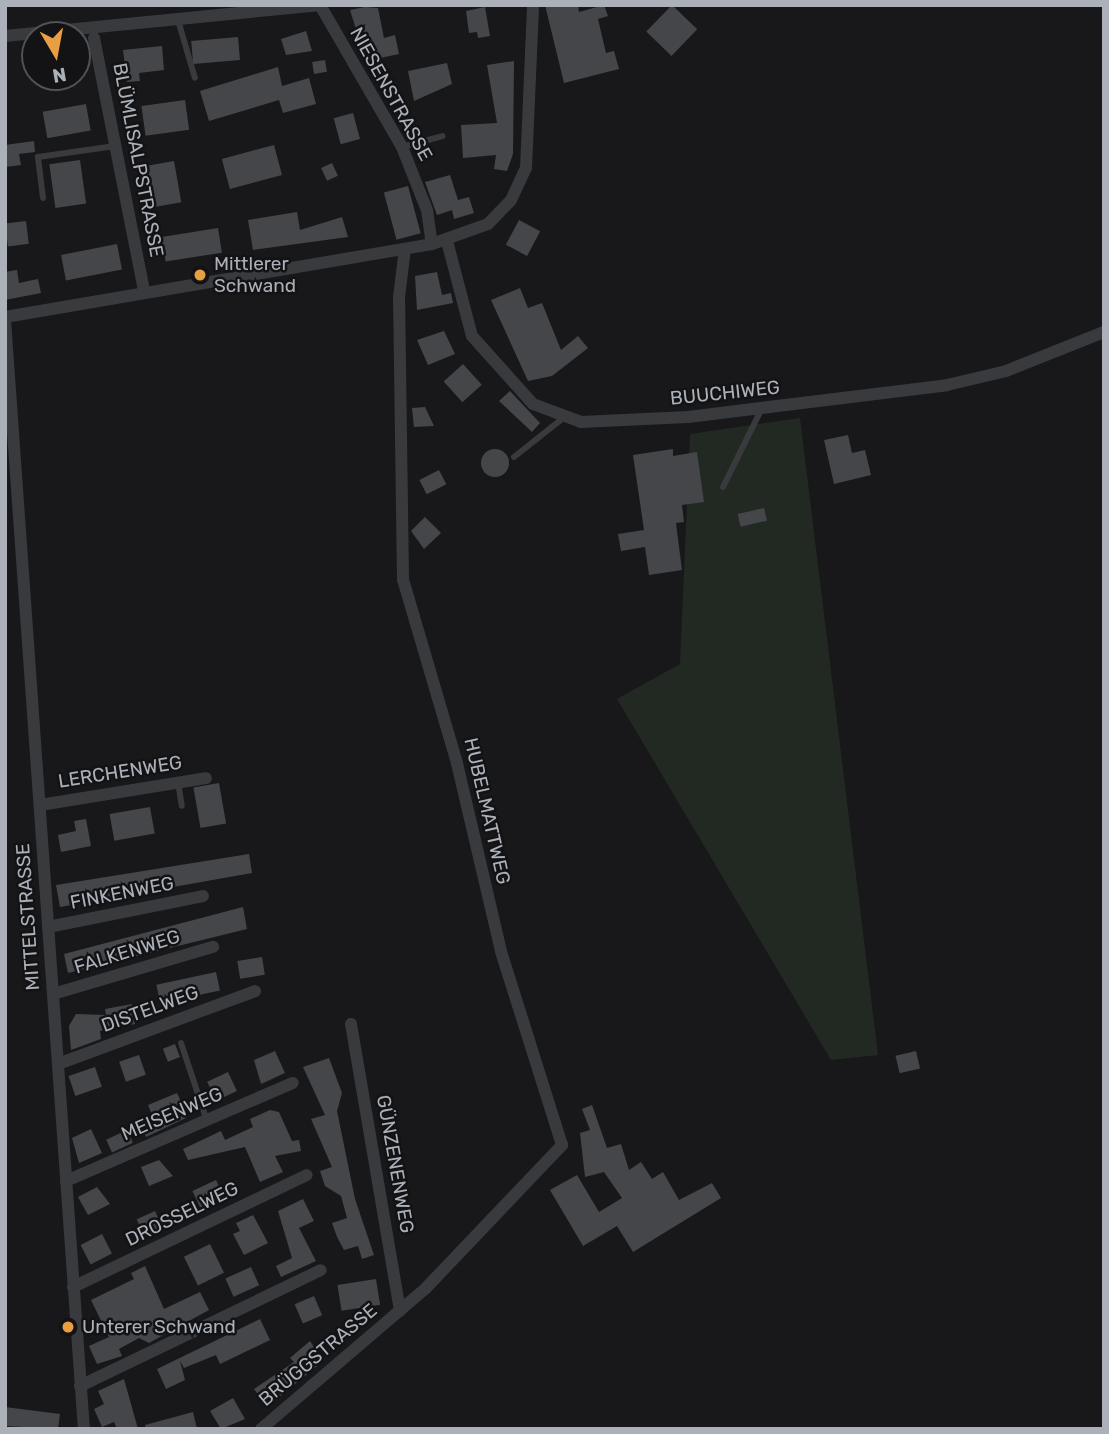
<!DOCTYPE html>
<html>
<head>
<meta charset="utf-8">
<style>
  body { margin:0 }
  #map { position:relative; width:1109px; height:1434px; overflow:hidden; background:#18181a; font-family:Rubik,sans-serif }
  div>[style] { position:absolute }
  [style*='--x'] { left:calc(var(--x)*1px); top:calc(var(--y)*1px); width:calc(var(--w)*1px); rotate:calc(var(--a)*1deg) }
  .green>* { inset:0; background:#222922 }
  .building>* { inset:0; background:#45464a; transform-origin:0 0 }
  .round { border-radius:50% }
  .lane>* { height:6px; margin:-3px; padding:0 3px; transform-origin:3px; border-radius:3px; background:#393a3e }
  .street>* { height:12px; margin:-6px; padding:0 6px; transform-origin:6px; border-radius:6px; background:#393a3e }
  .dots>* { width:19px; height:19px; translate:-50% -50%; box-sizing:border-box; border:4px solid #131315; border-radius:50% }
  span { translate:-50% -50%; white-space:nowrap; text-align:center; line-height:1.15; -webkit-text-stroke:5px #131315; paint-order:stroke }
  .street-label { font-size:19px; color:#abb0b9 }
  .poi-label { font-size:19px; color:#abb0b9 }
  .left { translate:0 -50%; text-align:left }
  .frame { position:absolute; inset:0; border:7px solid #abb0b9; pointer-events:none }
  .north { position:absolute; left:21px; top:21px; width:70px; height:70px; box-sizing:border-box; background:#131315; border:2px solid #505257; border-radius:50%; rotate:170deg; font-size:19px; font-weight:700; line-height:28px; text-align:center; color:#abb0b9 }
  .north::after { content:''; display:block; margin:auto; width:24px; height:32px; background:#e89e42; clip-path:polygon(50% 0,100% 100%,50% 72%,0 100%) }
</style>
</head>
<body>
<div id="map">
  <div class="green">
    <div style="clip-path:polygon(800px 418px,878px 1055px,831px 1060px,617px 699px,680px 664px,690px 434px)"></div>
  </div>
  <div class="building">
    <div style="clip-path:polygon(545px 5px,578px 5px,579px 12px,604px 5px,608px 16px,598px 19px,606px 53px,614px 51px,619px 69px,564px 83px)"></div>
    <div style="left:672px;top:5px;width:35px;height:37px;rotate:44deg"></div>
    <div style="clip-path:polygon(365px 7px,378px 8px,384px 38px,395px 35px,399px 54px,366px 61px,350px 10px)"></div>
    <div style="clip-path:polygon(485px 7px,490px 36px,478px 38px,477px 32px,469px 33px,466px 11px)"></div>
    <div style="clip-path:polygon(306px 31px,312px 51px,286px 55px,281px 39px)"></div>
    <div style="left:238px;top:37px;width:23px;height:47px;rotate:85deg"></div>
    <div style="clip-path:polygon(162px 46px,164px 70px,139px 73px,140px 81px,127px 82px,123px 50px)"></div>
    <div style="left:325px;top:60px;width:12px;height:13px;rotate:81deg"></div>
    <div style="clip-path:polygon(514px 61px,513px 154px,507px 171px,494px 169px,496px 155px,463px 158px,461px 125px,497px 123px,487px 65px)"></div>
    <div style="clip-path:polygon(447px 63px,452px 84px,414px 101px,408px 71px)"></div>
    <div style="clip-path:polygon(278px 67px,282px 86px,309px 78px,316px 104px,283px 113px,279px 100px,209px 121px,200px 91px)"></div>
    <div style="left:185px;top:100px;width:30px;height:44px;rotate:82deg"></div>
    <div style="left:86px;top:104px;width:27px;height:44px;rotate:80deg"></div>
    <div style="left:353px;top:113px;width:27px;height:20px;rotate:75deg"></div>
    <div style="clip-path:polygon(34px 141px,35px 152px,19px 154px,21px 165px,5px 167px,5px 145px)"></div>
    <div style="left:274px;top:145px;width:31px;height:54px;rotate:75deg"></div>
    <div style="left:80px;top:160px;width:44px;height:31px;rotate:82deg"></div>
    <div style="left:174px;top:161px;width:42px;height:30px;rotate:80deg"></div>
    <div style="left:332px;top:163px;width:14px;height:12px;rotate:65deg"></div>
    <div style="clip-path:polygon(450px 175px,458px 200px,469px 197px,474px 213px,454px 219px,452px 210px,437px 215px,425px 182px)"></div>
    <div style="left:408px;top:186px;width:49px;height:25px;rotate:75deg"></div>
    <div style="clip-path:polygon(297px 212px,300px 230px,342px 217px,348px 237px,253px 250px,248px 220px)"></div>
    <div style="left:519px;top:220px;width:24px;height:28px;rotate:28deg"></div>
    <div style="left:26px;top:221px;width:23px;height:21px;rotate:83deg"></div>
    <div style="left:218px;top:228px;width:25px;height:57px;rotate:81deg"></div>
    <div style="left:117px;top:244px;width:26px;height:57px;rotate:79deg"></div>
    <div style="clip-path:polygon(17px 270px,19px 283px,38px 279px,41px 293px,5px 300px,5px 272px)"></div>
    <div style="clip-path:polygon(437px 272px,442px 295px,451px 293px,453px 303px,417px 310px,415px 276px)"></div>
    <div style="clip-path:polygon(520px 288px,528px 308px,542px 303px,561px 350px,578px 336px,588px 348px,552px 376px,528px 381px,491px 300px)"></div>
    <div style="clip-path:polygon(444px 331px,455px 354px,428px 365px,417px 340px)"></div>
    <div style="left:463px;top:364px;width:28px;height:26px;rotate:48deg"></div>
    <div style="clip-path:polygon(510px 391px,540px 423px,532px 432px,499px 401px)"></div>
    <div style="clip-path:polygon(425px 407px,434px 426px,414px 427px,412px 408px)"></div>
    <div style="clip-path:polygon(848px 435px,852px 453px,865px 450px,871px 475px,834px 484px,824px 440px)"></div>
    <div style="clip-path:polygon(673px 449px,673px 456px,697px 452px,704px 502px,682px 505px,684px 522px,676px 523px,682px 570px,649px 575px,645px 547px,621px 551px,618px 534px,644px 530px,633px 455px)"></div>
    <div class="round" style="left:481px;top:449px;width:28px;height:28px"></div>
    <div style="left:439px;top:470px;width:16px;height:22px;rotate:63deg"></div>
    <div style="left:764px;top:508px;width:13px;height:27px;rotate:77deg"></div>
    <div style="clip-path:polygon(425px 517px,441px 533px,424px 549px,411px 531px)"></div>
    <div style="left:219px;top:783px;width:41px;height:26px;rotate:80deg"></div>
    <div style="left:150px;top:807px;width:27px;height:41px;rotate:80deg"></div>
    <div style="clip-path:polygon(86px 819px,91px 846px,61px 852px,58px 835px,76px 831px,74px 821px)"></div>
    <div style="clip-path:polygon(249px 854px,252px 873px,60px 907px,56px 885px)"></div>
    <div style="clip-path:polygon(243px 907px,247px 929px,68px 973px,64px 954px)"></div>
    <div style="left:262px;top:957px;width:18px;height:25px;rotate:81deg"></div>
    <div style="left:216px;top:972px;width:19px;height:61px;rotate:78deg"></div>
    <div style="clip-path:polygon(132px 1004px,135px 1024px,100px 1031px,101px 1039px,71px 1050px,69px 1026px,76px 1014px,106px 1015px,105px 1009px)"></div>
    <div style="left:175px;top:1044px;width:14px;height:13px;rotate:69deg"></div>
    <div style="clip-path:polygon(275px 1051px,285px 1073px,261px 1084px,254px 1060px)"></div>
    <div style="left:916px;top:1051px;width:18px;height:21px;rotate:77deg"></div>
    <div style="left:139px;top:1055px;width:21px;height:21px;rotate:71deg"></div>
    <div style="clip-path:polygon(329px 1058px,342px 1093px,337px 1111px,355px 1199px,374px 1255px,362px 1259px,358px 1246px,344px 1250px,337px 1237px,332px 1223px,347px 1218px,341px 1196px,325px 1186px,320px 1171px,332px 1167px,311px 1119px,325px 1115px,303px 1067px)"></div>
    <div style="left:95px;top:1067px;width:21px;height:28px;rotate:71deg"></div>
    <div style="left:228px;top:1072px;width:21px;height:23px;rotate:65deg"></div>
    <div style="clip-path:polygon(177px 1093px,188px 1117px,146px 1137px,143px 1130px,156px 1124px,148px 1105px)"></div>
    <div style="clip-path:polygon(592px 1105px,607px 1148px,621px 1144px,629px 1170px,641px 1162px,652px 1179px,663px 1172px,679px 1200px,712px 1183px,721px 1198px,633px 1252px,617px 1226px,583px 1246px,550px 1190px,577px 1175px,599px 1212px,622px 1198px,604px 1172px,585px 1177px,580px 1133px,590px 1130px,582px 1109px)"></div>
    <div style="clip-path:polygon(270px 1110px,279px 1112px,292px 1141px,299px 1140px,301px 1151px,275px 1156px,283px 1172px,260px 1182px,245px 1147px,188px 1160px,183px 1149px,221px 1131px,225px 1140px,253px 1127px,250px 1119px)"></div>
    <div style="clip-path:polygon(91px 1129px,102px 1153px,79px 1163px,72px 1138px)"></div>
    <div style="left:127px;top:1130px;width:14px;height:23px;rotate:65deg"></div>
    <div style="clip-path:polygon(159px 1160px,173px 1176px,149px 1186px,141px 1167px)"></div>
    <div style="left:216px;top:1180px;width:21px;height:26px;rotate:65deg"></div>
    <div style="clip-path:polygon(97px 1187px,110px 1204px,88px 1215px,78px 1197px)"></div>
    <div style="clip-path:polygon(303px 1199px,314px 1221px,299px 1228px,316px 1261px,281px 1277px,276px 1266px,292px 1258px,278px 1211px)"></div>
    <div style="left:155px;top:1211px;width:20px;height:20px;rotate:66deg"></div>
    <div style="clip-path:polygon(253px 1215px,268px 1243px,244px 1255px,233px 1234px,240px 1231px,236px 1223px)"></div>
    <div style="left:102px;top:1234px;width:22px;height:24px;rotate:63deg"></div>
    <div style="left:210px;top:1244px;width:32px;height:29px;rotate:64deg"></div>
    <div style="clip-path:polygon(145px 1266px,164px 1309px,200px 1292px,209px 1310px,149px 1343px,139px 1338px,119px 1349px,122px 1356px,97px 1364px,89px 1346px,109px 1337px,91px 1300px,134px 1279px,131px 1273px)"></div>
    <div style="left:251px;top:1267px;width:20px;height:28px;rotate:66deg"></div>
    <div style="left:376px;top:1279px;width:26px;height:39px;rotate:81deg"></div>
    <div style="left:314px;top:1296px;width:21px;height:21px;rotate:67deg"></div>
    <div style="clip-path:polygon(260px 1319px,270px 1340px,220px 1364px,216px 1355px,184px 1368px,180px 1361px,185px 1380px,166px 1389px,157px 1369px)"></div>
    <div style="clip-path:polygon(310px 1341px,323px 1361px,267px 1407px,254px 1389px,294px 1362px,290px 1358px)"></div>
    <div style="clip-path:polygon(124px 1379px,138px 1429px,117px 1429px,114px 1422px,102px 1427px,94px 1409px,104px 1404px,98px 1391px)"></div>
    <div style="clip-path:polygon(233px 1398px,245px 1419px,221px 1429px,210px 1411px)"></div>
    <div style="clip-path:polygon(5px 1407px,60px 1414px,58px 1429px,5px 1426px)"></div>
    <div style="clip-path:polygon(193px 1412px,197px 1429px,146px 1429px,145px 1425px)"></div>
  </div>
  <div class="lane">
    <div style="--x:178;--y:20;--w:60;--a:73.7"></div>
    <div style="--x:402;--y:147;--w:42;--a:-15"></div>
    <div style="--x:43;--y:198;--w:41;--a:-97"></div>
    <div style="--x:38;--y:157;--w:78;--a:-8.1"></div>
    <div style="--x:514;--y:457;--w:61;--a:-38.4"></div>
    <div style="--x:723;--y:487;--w:86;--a:-63.7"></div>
    <div style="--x:178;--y:782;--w:24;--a:81"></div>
    <div style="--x:181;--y:1043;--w:82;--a:71.6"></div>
  </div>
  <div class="street">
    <div style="--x:320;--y:5;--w:164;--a:60"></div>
    <div style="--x:402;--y:147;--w:68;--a:68.4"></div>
    <div style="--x:427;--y:210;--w:34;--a:82"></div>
    <div style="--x:5;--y:36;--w:317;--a:-5.6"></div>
    <div style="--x:94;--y:38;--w:258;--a:78.8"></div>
    <div style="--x:447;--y:241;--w:98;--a:75.3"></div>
    <div style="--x:472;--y:336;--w:91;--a:48.1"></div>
    <div style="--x:533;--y:404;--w:51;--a:20.6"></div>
    <div style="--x:581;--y:422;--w:107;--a:-2.7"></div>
    <div style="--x:688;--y:417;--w:261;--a:-7"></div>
    <div style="--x:947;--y:385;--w:61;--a:-13.3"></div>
    <div style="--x:1006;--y:371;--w:105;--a:-21.7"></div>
    <div style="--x:5;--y:317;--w:433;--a:-9.7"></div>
    <div style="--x:432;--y:244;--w:59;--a:-19.7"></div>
    <div style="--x:488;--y:224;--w:33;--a:-46"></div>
    <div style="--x:511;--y:200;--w:35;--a:-65"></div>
    <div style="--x:526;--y:168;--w:163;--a:-87.5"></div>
    <div style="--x:5;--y:320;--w:1112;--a:85.93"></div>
    <div style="--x:40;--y:805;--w:168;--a:-9.2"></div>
    <div style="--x:48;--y:927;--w:158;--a:-11.3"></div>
    <div style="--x:53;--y:994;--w:167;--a:-16.4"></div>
    <div style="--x:351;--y:1024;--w:291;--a:80.3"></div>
    <div style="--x:58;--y:1064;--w:210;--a:-20.3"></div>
    <div style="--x:66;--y:1181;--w:247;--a:-23.4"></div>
    <div style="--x:73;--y:1287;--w:259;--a:-25.6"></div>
    <div style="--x:80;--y:1386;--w:267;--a:-25.7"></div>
    <div style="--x:261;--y:1429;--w:216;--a:-40.5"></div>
    <div style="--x:425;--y:1289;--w:199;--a:-46.4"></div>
    <div style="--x:562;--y:1145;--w:203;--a:-107.5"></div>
    <div style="--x:501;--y:951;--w:193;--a:-103.2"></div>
    <div style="--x:457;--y:763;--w:191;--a:-106.4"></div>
    <div style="--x:403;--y:580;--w:283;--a:-90.8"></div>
    <div style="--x:399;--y:297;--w:48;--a:-82.9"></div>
  </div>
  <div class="dots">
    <div style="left:200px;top:275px;background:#e89e42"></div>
    <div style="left:68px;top:1327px;background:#e89e42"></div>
  </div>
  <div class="street-label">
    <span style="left:391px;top:94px;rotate:61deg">NIESENSTRASSE</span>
    <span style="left:138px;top:160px;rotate:79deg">BLÜMLISALPSTRASSE</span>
    <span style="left:725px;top:393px;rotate:-6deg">BUUCHIWEG</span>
    <span style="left:120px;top:772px;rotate:-9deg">LERCHENWEG</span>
    <span style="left:487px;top:811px;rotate:77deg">HUBELMATTWEG</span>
    <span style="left:122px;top:893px;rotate:-11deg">FINKENWEG</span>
    <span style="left:28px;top:917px;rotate:-94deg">MITTELSTRASSE</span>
    <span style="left:127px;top:952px;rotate:-17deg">FALKENWEG</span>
    <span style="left:150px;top:1009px;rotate:-20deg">DISTELWEG</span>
    <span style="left:172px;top:1114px;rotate:-23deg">MEISENWEG</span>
    <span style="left:395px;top:1164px;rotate:80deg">GÜNZENENWEG</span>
    <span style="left:182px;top:1214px;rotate:-26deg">DROSSELWEG</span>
    <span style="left:318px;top:1355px;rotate:-40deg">BRÜGGSTRASSE</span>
  </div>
  <div class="poi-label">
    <span class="left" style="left:214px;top:275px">Mittlerer<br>Schwand</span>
    <span class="left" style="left:82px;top:1327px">Unterer Schwand</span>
  </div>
  <div class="frame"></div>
  <div class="north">N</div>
</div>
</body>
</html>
